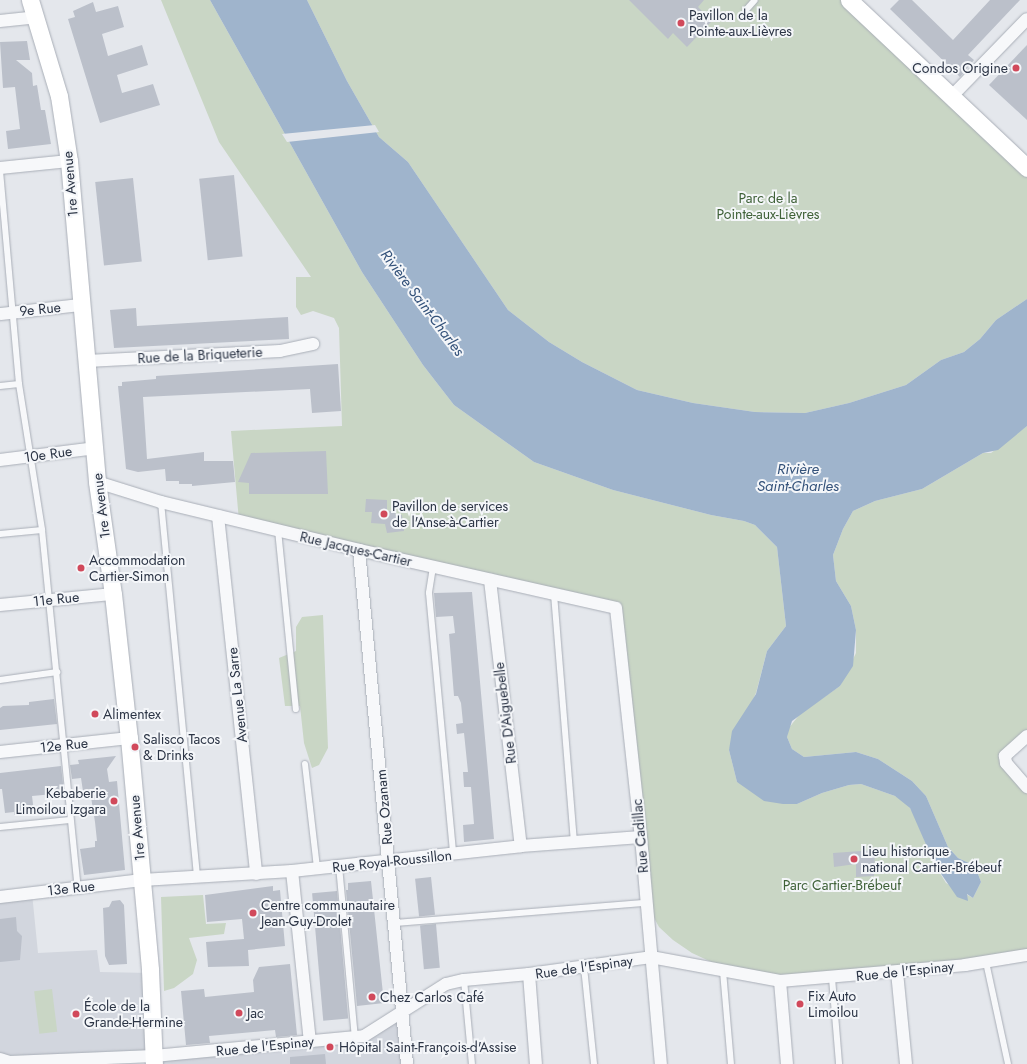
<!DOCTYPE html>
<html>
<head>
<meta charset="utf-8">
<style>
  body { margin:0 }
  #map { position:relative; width:1027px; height:1064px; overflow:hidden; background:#e4e7ec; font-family:Jost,sans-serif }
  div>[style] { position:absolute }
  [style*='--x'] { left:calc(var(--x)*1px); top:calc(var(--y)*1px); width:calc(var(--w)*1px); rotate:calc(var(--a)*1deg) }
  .built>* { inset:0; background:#d2d6de }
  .green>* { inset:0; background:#c9d6c5; transform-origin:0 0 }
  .water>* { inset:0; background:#9fb4cc }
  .pier>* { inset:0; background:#e4e7ec }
  .building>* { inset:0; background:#bbc0ca; transform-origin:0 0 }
  .roads { filter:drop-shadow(0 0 1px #a9aeb7) drop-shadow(0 0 1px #a9aeb7) }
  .lane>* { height:6px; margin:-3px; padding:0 3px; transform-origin:3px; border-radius:3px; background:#f7f8fa }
  .street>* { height:12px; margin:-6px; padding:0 6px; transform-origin:6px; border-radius:6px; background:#f7f8fa }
  .secondary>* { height:17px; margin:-8.5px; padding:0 8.5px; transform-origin:8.5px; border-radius:8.5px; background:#fff }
  .dots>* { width:11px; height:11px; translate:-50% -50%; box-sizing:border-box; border:2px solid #f4f6f9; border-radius:50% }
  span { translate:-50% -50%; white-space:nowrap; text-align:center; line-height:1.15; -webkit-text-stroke:4px #f4f6f9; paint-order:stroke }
  .poi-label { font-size:14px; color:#2b3445 }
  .left { translate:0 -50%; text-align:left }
  .right { translate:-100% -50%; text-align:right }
  .street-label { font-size:14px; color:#2b3445 }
  .park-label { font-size:14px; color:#3f6138 }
  .water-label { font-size:15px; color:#34527a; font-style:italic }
</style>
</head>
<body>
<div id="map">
  <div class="built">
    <div style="clip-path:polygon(32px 893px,38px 953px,97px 950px,100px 972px,150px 973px,154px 1056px,364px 1036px,402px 1013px,407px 1064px,154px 1064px,154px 1057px,0 1059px,0 896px)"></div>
  </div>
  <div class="green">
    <div style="clip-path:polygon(161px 0,210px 0,362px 272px,423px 365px,454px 405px,534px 462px,613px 490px,711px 515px,744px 521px,755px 525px,777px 547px,786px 626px,767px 651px,756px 693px,729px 750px,737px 782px,797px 804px,822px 793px,849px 785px,861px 784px,895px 796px,907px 803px,914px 815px,935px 865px,946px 883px,973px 898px,981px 882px,978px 874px,971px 864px,958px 858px,948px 847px,926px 796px,912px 781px,878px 759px,856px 752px,804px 757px,792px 749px,787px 737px,788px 729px,800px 714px,840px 686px,856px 653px,856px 630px,851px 606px,836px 581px,833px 555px,843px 529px,853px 511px,875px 501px,922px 489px,983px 453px,991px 453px,1027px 426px,1027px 736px,1005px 756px,1027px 787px,1027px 955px,780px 981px,735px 973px,692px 953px,673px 940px,659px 927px,646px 903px,616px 608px,239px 521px,231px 431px,342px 426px,339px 328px,334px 318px,313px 311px,301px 315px,296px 307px,296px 277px,311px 277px,219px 142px)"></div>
    <div style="clip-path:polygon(307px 0,849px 0,1027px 168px,1027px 299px,996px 320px,980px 339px,964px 352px,941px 360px,906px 385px,849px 403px,805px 413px,755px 412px,693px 403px,637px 390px,582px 362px,549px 342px,508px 310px,408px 162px,379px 137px,347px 81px)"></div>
    <div style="clip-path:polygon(323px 615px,328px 748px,319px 765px,312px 768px,304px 743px,300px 706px,285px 706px,279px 658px,296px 651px,296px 627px,302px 617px)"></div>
    <div style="clip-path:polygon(203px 895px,206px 924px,226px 923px,224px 934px,189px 938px,197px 960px,193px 974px,174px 988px,164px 991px,161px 897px)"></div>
    <div style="left:52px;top:989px;width:43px;height:18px;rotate:83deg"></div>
  </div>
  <div class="water">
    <div style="clip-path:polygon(210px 0,307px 0,347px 81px,379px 137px,408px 162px,508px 310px,549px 342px,582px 362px,637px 390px,693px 403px,755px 412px,805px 413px,849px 403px,906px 385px,941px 360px,964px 352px,980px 339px,996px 320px,1027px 299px,1027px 426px,998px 450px,983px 453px,922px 489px,875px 501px,853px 511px,843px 529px,833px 555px,836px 581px,851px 606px,856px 630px,853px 666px,840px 686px,792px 721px,787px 737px,792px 749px,804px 757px,856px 752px,878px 759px,912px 781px,926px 796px,948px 847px,958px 858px,971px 864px,978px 874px,981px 882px,973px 898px,967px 894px,968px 901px,957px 897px,935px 865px,910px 808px,895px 796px,861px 784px,849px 785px,822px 793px,797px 804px,783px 804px,764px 801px,737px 782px,729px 750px,732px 731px,756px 694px,767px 651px,786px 626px,777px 547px,755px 525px,744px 521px,711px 515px,613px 490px,534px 462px,454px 405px,423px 365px,362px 272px)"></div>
  </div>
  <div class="pier">
    <div style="clip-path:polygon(375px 125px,379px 132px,287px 142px,282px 134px)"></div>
  </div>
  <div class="building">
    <div style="clip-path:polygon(629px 0,704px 0,698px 7px,712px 21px,687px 47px,673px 33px,668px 39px)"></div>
    <div style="clip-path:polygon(899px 0,912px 0,953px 40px,990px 0,1020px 0,968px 55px,974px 60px,960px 77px,890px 9px)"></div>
    <div style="clip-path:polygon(93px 2px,96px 12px,118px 6px,124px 27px,102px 34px,108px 56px,142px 45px,148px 65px,117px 75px,122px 93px,153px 84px,160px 105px,100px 123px,68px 19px,75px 17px,73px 11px)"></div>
    <div style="clip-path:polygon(27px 41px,30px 60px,16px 60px,32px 73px,33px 86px,37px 85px,41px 110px,45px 110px,51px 144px,8px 149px,6px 131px,20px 129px,15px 87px,3px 88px,0 42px)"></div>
    <div style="clip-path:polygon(1027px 45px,1027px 120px,989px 85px)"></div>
    <div style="left:234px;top:175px;width:82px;height:35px;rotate:84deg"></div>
    <div style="left:133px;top:178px;width:84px;height:38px;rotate:84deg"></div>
    <div style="clip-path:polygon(136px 308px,137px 326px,288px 317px,289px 339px,114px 348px,110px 310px)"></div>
    <div style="clip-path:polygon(338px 364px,341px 411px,312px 413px,310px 389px,143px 397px,147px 459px,204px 452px,204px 461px,233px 461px,235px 482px,192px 486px,192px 484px,179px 484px,179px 481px,166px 481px,165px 469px,138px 472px,126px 469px,118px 386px,122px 386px,122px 382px,156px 379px,156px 376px)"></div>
    <div style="clip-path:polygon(326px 451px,328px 494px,249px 494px,249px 483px,238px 482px,251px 453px)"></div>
    <div style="clip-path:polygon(366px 499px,387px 500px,387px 511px,395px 511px,396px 516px,402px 515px,404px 531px,387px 533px,385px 524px,371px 523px,372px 512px,365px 512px)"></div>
    <div style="clip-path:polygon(472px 592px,494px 839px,464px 842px,463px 825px,474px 824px,471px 787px,464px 787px,463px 772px,468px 772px,464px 733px,457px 734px,456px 724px,463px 723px,461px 703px,458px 696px,454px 696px,449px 634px,455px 633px,453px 616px,436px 617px,434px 593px)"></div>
    <div style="clip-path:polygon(54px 699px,57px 724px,0 730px,0 708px,3px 706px,29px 705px,29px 702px)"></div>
    <div style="clip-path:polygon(116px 756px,107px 769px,109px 782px,117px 781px,125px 870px,84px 875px,80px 849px,95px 847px,95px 841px,97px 841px,95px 822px,91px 797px,84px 798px,81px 778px,72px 779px,70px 765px,79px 764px,78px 760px)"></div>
    <div style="clip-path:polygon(61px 766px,64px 793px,32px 796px,34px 812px,14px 815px,14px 812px,5px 813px,2px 789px,0 789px,0 773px)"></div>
    <div style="clip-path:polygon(875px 850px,874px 876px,856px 877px,856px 864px,834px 867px,833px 853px)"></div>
    <div style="left:431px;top:877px;width:38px;height:16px;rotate:84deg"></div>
    <div style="clip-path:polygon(371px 881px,384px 1003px,357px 1006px,346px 890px,348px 890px,348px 883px)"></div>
    <div style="clip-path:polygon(273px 886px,273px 891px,280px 890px,285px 946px,248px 950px,249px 966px,208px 967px,206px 942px,244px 939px,242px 919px,207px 922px,205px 895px)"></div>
    <div style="left:337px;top:891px;width:128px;height:25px;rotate:85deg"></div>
    <div style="clip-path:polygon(120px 900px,124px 905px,127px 964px,109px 965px,105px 956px,103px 908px,109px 907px,112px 901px)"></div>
    <div style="clip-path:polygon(16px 917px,17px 931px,22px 936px,20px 960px,0 962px,0 919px)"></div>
    <div style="left:436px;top:924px;width:44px;height:16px;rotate:85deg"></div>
    <div style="clip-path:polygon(290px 964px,297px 1035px,276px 1037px,275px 1030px,209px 1036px,210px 1043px,186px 1045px,181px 991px,204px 989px,205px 997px,254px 992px,253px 980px,259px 967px)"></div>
    <div style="clip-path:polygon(325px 1054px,326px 1064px,290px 1064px,290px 1057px)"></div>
  </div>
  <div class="roads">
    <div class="lane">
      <div style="--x:746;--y:10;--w:13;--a:-48"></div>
      <div style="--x:0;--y:171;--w:214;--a:84.9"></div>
      <div style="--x:19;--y:384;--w:148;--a:81"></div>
      <div style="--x:42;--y:530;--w:360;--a:84.3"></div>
      <div style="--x:0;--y:386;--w:19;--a:-6"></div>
      <div style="--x:161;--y:502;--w:376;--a:84.5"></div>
      <div style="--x:278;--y:530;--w:180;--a:84.3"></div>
      <div style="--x:0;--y:534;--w:42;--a:-5.4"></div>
      <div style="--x:433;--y:567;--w:26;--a:99"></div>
      <div style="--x:429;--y:593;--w:262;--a:84.7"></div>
      <div style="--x:554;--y:594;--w:249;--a:85.4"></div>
      <div style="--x:0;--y:680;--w:58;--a:-8"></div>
      <div style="--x:305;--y:764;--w:105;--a:83.4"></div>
      <div style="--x:0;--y:827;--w:70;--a:-5.7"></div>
      <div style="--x:339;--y:866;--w:172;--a:84.7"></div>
      <div style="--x:395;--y:923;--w:252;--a:-4.6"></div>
      <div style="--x:986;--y:962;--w:104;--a:77.8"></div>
      <div style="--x:584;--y:967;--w:98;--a:84.1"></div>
      <div style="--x:723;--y:971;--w:93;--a:85.1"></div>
      <div style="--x:832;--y:978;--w:86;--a:85.3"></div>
      <div style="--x:464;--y:980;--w:84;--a:84.6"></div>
    </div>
    <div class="street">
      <div style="--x:0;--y:21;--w:36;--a:-6"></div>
      <div style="--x:952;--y:96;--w:107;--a:-45.8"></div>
      <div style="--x:0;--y:168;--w:69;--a:-5.8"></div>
      <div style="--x:0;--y:314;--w:81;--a:-6.4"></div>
      <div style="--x:87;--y:361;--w:193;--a:-3"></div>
      <div style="--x:280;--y:351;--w:34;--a:-12"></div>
      <div style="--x:0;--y:460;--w:97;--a:-7.1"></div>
      <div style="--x:97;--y:482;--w:67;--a:17.4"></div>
      <div style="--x:161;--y:502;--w:204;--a:13.6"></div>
      <div style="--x:359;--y:550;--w:263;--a:12.7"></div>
      <div style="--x:616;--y:608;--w:230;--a:83.8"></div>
      <div style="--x:641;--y:837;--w:228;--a:85"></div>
      <div style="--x:218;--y:516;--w:360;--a:83.9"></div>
      <div style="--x:359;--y:550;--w:516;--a:84.66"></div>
      <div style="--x:490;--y:580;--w:268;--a:83.4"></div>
      <div style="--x:0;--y:605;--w:114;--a:-5.6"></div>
      <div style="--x:1027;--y:736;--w:30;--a:138"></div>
      <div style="--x:1005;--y:756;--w:7;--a:82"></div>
      <div style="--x:1006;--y:763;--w:32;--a:49"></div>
      <div style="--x:0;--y:752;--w:130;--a:-6.2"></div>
      <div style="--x:292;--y:871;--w:171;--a:84"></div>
      <div style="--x:0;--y:897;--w:143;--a:-6.8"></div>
      <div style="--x:142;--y:880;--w:150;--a:-3.4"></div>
      <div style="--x:292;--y:871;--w:230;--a:-6.2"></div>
      <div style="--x:521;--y:846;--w:120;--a:-4.3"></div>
      <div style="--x:897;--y:972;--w:92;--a:84.4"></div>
      <div style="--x:529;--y:974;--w:90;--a:85.6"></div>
      <div style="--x:780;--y:981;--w:83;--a:85.2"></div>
      <div style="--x:0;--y:1059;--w:10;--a:17"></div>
      <div style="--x:10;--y:1062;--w:144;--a:-2.4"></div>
      <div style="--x:154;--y:1056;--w:211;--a:-5.4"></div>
      <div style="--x:364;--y:1036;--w:97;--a:-32.4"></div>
      <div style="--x:446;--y:984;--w:18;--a:-13"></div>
      <div style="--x:464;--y:980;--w:65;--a:-5.3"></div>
      <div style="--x:529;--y:974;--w:123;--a:-7.9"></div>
      <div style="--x:651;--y:957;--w:131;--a:10.5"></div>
      <div style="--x:780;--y:981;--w:186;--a:-4.9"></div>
      <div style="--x:965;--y:965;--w:63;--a:-9.2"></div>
    </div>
    <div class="secondary">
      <div style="--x:30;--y:0;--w:100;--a:73.2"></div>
      <div style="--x:59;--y:96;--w:66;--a:81.3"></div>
      <div style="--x:69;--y:161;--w:322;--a:85"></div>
      <div style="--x:97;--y:482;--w:113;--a:81.9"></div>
      <div style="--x:113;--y:594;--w:145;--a:83.7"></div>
      <div style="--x:129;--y:738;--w:233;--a:84.8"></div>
      <div style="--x:150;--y:970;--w:94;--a:87.6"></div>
      <div style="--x:849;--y:0;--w:245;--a:43.3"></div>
    </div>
  </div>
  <div class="dots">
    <div style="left:681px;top:23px;background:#d1495b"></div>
    <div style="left:1016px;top:68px;background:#d1495b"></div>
    <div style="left:384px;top:514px;background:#d1495b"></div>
    <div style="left:81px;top:568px;background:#d1495b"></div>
    <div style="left:95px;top:714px;background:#d1495b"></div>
    <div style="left:135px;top:747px;background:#d1495b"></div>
    <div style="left:114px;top:801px;background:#d1495b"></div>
    <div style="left:854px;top:859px;background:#d1495b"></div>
    <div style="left:253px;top:913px;background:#d1495b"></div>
    <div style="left:372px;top:997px;background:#d1495b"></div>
    <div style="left:800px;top:1004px;background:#d1495b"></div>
    <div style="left:239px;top:1013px;background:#d1495b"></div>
    <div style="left:76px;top:1014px;background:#d1495b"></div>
    <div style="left:330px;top:1047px;background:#d1495b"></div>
  </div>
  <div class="poi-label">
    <span class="left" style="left:689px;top:23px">Pavillon de la<br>Pointe-aux-Lièvres</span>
    <span class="right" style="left:1008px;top:68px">Condos Origine</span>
    <span class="left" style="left:392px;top:514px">Pavillon de services<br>de l'Anse-à-Cartier</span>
    <span class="left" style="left:89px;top:568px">Accommodation<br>Cartier-Simon</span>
    <span class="left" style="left:103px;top:714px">Alimentex</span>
    <span class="left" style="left:143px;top:747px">Salisco Tacos<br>&amp; Drinks</span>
    <span class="right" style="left:106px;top:801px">Kebaberie<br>Limoilou Izgara</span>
    <span class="left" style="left:862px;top:859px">Lieu historique<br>national Cartier-Brébeuf</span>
    <span class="left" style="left:261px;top:913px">Centre communautaire<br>Jean-Guy-Drolet</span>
    <span class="left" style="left:808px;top:1004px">Fix Auto<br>Limoilou</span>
    <span class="left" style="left:380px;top:997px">Chez Carlos Café</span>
    <span class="left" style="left:84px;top:1014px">École de la<br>Grande-Hermine</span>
    <span class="left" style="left:247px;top:1013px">Jac</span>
    <span class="left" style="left:339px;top:1047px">Hôpital Saint-François-d'Assise</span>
  </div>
  <div class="street-label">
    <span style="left:70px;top:184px;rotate:-95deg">1re Avenue</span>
    <span style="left:40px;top:309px;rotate:-6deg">9e Rue</span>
    <span style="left:200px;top:355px;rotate:-3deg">Rue de la Briqueterie</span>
    <span style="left:48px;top:454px;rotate:-8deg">10e Rue</span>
    <span style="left:101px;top:506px;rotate:-97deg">1re Avenue</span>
    <span style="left:356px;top:549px;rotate:13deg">Rue Jacques-Cartier</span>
    <span style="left:56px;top:599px;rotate:-6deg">11e Rue</span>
    <span style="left:237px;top:695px;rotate:-96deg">Avenue La Sarre</span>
    <span style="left:505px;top:713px;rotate:-97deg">Rue D'Aiguebelle</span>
    <span style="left:64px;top:745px;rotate:-6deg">12e Rue</span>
    <span style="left:384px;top:807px;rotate:-95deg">Rue Ozanam</span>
    <span style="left:137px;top:828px;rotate:-95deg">1re Avenue</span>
    <span style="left:640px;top:836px;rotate:-95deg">Rue Cadillac</span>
    <span style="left:392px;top:861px;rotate:-6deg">Rue Royal-Roussillon</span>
    <span style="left:71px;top:888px;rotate:-6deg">13e Rue</span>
    <span style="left:584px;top:967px;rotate:-8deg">Rue de l'Espinay</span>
    <span style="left:905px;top:971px;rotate:-6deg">Rue de l'Espinay</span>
    <span style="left:265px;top:1046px;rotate:-6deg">Rue de l'Espinay</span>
  </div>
  <div class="park-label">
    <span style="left:768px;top:206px">Parc de la<br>Pointe-aux-Lièvres</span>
    <span style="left:842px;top:885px">Parc Cartier-Brébeuf</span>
  </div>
  <div class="water-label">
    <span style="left:422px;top:303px;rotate:53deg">Rivière Saint-Charles</span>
    <span style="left:798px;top:478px">Rivière<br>Saint-Charles</span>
  </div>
</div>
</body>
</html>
